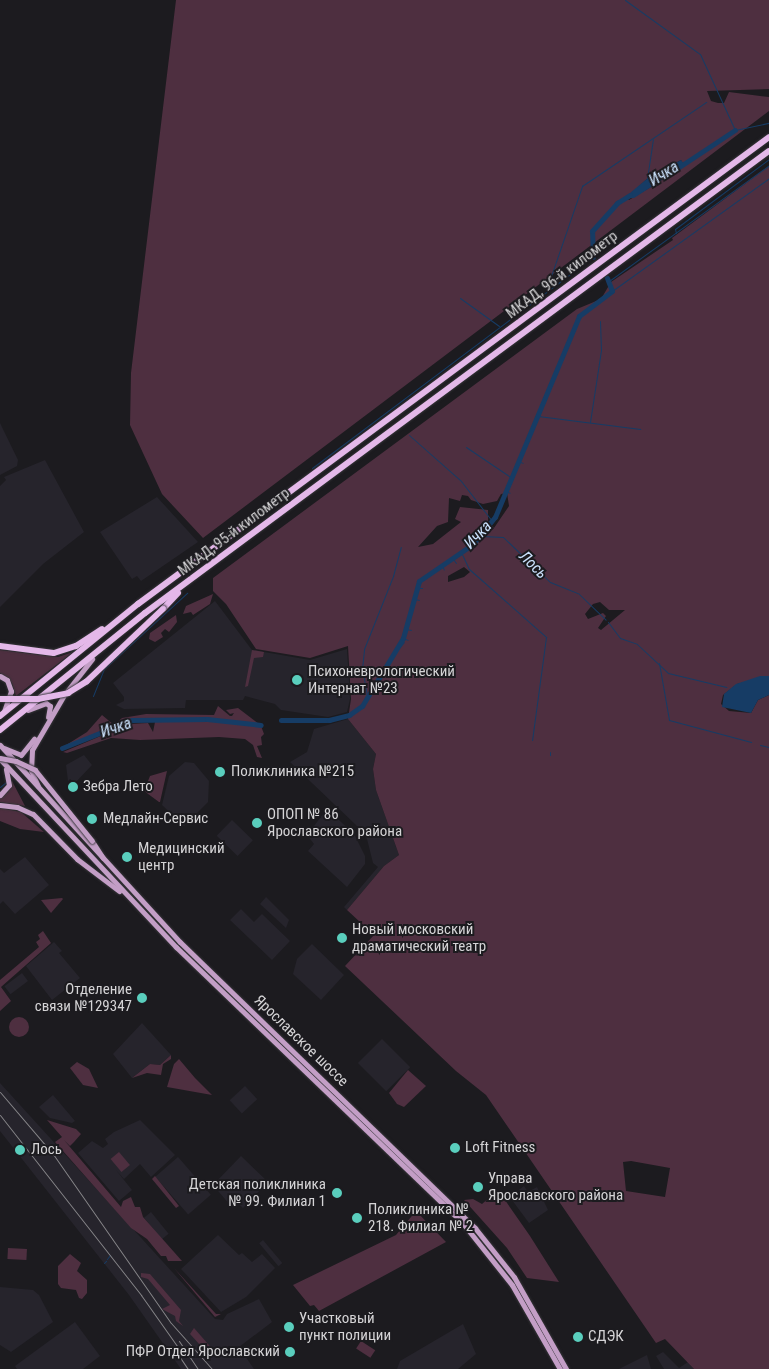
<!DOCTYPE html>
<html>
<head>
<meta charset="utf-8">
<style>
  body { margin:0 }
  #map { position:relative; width:769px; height:1369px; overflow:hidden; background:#1c1b1f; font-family:"Roboto Condensed",sans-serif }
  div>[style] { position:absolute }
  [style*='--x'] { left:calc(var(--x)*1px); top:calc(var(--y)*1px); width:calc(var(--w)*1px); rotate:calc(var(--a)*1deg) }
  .built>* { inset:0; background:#26242c; transform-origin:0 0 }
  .green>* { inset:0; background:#4e2f40; transform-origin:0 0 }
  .round { border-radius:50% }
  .water>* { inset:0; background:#163c65 }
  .stream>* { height:1px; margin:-0.5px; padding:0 0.5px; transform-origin:0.5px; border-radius:0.5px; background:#163c65 }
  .river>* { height:5px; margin:-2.5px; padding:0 2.5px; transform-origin:2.5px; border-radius:2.5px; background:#163c65 }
  .roads { filter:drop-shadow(0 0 1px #363539) drop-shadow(0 0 1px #363539) }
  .primary>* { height:5px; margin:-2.5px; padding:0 2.5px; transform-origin:2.5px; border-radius:2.5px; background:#c39ec6 }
  .highway>* { height:6px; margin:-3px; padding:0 3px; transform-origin:3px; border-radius:3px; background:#e4b8e9 }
  .rail>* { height:1px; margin:-0.5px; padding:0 0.5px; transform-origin:0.5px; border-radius:0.5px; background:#868588 }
  .bridges { filter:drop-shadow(0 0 1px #363539) drop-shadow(0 0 1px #363539) }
  .primary-bridge>* { height:5px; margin:-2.5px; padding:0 2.5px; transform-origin:2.5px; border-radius:2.5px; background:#c39ec6 }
  .highway-bridge>* { height:6px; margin:-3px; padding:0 3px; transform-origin:3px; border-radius:3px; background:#e4b8e9 }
  .dots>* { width:14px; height:14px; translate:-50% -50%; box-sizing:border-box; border:2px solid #1c1b1f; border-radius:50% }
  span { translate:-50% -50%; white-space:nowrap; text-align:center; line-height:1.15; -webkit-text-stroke:4px #1c1b1f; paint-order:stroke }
  .street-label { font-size:15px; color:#d5d4d6 }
  .poi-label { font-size:15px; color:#d5d4d6 }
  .left { translate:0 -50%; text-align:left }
  .right { translate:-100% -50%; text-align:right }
  .water-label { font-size:16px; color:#cbe2fd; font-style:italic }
</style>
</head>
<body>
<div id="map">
  <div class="built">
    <div style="clip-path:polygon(0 423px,18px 460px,17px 466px,0 475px)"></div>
    <div style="clip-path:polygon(45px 460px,84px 532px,43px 564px,0 607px,0 486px,6px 480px,4px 477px)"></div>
    <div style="clip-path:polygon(157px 497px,198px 542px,141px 581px,137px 576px,132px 579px,100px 532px)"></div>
    <div style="clip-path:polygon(215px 601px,252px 650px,310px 660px,347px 649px,350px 699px,347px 712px,328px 717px,281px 710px,275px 704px,245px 696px,243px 700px,186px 700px,185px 708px,124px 709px,116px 705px,124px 701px,124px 697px,113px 683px)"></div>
    <div style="clip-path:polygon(348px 719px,376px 754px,373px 769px,376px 790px,399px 855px,384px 866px,347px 910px,344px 907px,378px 867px,373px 863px,367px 839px,356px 825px,290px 762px,307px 752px,314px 729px)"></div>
    <div style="clip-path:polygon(84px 755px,92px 765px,75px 783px,70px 779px,68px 781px,66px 765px)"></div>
    <div style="clip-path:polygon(185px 762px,194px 763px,209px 781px,208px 802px,184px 826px,162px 805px,169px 776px)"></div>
    <div style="clip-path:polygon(327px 809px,354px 834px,365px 856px,365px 864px,347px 887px,308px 851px,314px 844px,307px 835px)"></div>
    <div style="left:232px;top:820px;width:29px;height:22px;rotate:44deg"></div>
    <div style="clip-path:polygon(25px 857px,49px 885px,15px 914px,3px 901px,0 904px,0 869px,4px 873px)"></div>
    <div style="clip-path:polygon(266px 897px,289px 920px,286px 928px,260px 904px)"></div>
    <div style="clip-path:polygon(241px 909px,254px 922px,262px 914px,290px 941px,272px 960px,230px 920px)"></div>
    <div style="clip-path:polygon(54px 942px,62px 951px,59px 953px,80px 978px,52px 1000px,26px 966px)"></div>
    <div style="clip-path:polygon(312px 944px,344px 975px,321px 1000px,293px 974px,297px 959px)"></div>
    <div style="left:22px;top:973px;width:10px;height:22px;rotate:53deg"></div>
    <div style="clip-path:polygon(142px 1023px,171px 1055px,160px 1065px,150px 1064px,132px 1078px,113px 1054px)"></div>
    <div style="left:382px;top:1039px;width:40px;height:34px;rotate:45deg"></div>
    <div style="clip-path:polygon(0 1083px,215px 1319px,223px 1320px,227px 1314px,259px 1299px,272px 1322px,239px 1347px,254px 1369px,181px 1369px,129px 1295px,0 1131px)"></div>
    <div style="left:245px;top:1086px;width:18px;height:21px;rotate:47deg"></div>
    <div style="clip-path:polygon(53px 1095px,75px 1121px,72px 1123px,50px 1118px,39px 1107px)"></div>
    <div style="clip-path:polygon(140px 1120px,175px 1155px,151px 1177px,140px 1164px,124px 1179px,116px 1170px,132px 1190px,119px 1201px,78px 1153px,92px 1141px,103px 1148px,108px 1144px,105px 1139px,114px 1132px)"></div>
    <div style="clip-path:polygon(241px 1156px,268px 1182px,243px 1208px,235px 1201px,230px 1205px,213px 1185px)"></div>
    <div style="left:178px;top:1157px;width:50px;height:30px;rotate:49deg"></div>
    <div style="clip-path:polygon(524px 1186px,528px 1192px,537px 1187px,548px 1210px,529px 1223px,512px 1200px,512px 1195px)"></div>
    <div style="left:151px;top:1212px;width:28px;height:9px;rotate:51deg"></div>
    <div style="clip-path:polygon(218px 1235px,239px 1255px,242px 1253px,252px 1262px,262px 1254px,275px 1268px,246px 1297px,221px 1312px,181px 1269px)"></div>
    <div style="left:263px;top:1240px;width:30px;height:5px;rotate:50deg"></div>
    <div style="clip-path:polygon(0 1287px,33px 1290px,39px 1295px,53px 1322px,11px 1352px,0 1345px)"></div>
    <div style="clip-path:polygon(75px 1322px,100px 1356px,83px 1369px,17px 1369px,15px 1366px)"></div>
    <div style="clip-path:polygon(463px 1324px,476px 1354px,458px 1369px,397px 1369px,400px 1361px)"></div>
    <div style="clip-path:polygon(663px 1352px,679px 1368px,688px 1362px,694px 1369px,664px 1369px,656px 1356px)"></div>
    <div style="clip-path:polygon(647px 1355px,651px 1369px,619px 1369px)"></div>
  </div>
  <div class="green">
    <div style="clip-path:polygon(evenodd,176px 0,769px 0,769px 89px,707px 91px,711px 101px,718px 103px,724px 103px,729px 92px,769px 97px,769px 111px,203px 538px,162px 494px,130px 425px,131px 373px,176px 0,681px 160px,683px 164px,659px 182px,629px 200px,626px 198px,648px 178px,681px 160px)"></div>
    <div style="clip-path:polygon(evenodd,769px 166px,769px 676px,737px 684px,723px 695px,721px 704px,729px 711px,751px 713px,758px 700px,769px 695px,769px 1369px,694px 1369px,665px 1339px,656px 1343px,486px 1095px,456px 1071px,345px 966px,374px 935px,347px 910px,384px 866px,399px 855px,376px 790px,373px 769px,376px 754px,348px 719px,351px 699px,348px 646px,310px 658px,256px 649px,226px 604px,213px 591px,213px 578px,577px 309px,601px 299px,611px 282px,673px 240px,672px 238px,769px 166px,507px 493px,509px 506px,494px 528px,488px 521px,488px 510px,460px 507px,455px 519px,461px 522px,433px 544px,418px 547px,437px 526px,448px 522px,449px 498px,460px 501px,462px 495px,468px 496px,471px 500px,483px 504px,497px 501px,501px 494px,507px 493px,769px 166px,464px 567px,470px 572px,464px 577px,448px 582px,448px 576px,464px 567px,769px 166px,600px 602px,609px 610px,625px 610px,601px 630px,598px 628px,606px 616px,603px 613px,588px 619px,585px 614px,593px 604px,600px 602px,769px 166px,631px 1161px,670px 1168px,665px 1197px,626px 1191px,623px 1162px,631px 1161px)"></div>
    <div style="clip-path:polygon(213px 594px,210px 604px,193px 615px,191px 612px,183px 614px,186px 606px)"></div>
    <div style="clip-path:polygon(176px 615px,177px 622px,169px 632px,165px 629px,161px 633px,163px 637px,155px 642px,149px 639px,150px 633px)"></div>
    <div style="clip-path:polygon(0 650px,58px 657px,73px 652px,16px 696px,12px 683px,0 673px)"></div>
    <div style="clip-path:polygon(252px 650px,264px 652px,263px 657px,254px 658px,248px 686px,245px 687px)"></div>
    <div style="clip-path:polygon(218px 706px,230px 716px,232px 716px,234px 713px,230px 714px,226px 710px,238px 708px,259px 724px,207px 718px,132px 719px,67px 747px,63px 747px,87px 732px,102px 715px,114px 725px,122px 718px,146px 714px,214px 715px)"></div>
    <div style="clip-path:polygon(207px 720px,261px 726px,264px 734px,261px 737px,262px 745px,257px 746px,262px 758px,257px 757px,253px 745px,245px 739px,219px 737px,140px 740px,111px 738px,67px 753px,63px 752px,129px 724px,148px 723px,153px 732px,155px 722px)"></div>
    <div style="clip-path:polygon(167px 771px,160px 802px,159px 802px,140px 788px,146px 786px,150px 776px)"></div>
    <div style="clip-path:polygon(12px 781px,25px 806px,0 802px,0 796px,8px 792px)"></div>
    <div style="clip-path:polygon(0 808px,21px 812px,44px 832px,20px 829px,0 821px)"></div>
    <div style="clip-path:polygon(63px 899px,51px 913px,41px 900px,62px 898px)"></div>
    <div style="clip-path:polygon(43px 931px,51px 943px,1px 987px,11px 1001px,0 1011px,0 980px,39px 947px,36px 942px,40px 939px,38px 935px)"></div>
    <div class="round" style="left:9px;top:1017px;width:20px;height:20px"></div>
    <div style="clip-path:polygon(171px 1055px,171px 1059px,163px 1064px,161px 1075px,147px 1073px,132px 1078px,150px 1064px,160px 1065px)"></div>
    <div style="clip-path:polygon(179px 1059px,195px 1078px,212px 1095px,167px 1087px,174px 1064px)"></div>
    <div style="clip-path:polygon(77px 1062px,89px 1069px,98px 1088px,83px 1085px,70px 1068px)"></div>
    <div style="clip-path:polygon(408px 1070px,426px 1086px,404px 1107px,397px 1104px,389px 1093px)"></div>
    <div style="clip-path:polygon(47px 1120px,76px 1129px,81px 1134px,74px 1142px,70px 1146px,64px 1140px,121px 1207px,123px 1201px,131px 1197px,135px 1207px,140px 1207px,143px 1217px,182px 1261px,168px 1261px,166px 1256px,161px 1256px,147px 1239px,131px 1228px,55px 1142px,62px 1137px)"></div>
    <div style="left:119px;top:1152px;width:17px;height:11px;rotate:50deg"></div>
    <div style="clip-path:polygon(155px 1176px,179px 1206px,176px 1208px,152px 1179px)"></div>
    <div style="clip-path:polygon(498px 1190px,530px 1236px,559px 1282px,527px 1278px,507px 1248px,464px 1200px,473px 1199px,482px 1204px)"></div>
    <div style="clip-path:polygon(416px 1211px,446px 1242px,319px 1311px,314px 1305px,310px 1306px,293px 1285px,396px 1235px)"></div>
    <div style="left:8px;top:1248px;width:19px;height:11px;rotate:3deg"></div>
    <div style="clip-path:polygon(70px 1254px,81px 1263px,77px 1271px,87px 1280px,87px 1293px,82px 1299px,79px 1298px,76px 1290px,61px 1288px,58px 1284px,58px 1266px)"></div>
    <div style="clip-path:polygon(174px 1268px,216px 1314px,221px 1314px,215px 1317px)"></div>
    <div style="clip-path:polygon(141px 1273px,150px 1274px,181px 1310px,179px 1321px,183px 1326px,176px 1321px,175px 1316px,162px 1309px,170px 1305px,148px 1279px,141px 1277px)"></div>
    <div style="clip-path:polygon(194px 1328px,215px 1352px,214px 1356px,211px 1357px,190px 1334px)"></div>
    <div style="left:361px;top:1341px;width:17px;height:9px;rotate:33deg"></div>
  </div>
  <div class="water">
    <div style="clip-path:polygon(681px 160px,684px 164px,659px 182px,634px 198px,624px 198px,648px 178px)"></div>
    <div style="clip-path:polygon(760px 676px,769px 676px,769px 695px,758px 700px,751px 713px,722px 707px,724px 694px,736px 684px)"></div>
  </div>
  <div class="stream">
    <div style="--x:625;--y:0;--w:92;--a:35.8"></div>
    <div style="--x:700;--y:54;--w:84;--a:65.3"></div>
    <div style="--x:735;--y:130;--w:35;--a:-12"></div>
    <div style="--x:647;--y:179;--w:40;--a:-81.5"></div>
    <div style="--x:676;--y:233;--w:4;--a:-104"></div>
    <div style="--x:675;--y:229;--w:117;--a:-36.7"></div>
    <div style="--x:609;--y:281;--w:198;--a:-35.9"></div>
    <div style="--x:549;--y:282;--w:102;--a:-71"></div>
    <div style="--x:582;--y:186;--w:150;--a:-34.1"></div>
    <div style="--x:612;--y:291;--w:193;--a:-35.7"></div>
    <div style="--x:460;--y:298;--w:48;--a:35.7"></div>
    <div style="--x:538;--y:416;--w:103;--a:7.3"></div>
    <div style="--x:590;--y:422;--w:73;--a:-81.3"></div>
    <div style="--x:601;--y:350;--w:29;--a:-92"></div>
    <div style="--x:409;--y:435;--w:69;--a:41.5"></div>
    <div style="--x:461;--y:481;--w:51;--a:52.2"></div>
    <div style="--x:466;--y:447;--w:55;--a:34"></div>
    <div style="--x:518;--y:461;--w:5;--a:22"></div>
    <div style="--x:312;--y:468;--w:351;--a:-36.9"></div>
    <div style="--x:506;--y:491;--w:4;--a:27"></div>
    <div style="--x:482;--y:536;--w:21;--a:3"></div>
    <div style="--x:503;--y:537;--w:65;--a:43.8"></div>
    <div style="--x:550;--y:582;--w:31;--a:22"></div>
    <div style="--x:579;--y:594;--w:37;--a:44"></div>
    <div style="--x:461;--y:552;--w:19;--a:65"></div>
    <div style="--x:469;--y:569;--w:103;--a:41.4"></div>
    <div style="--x:546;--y:637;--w:104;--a:97.7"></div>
    <div style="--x:453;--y:559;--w:5;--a:53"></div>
    <div style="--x:442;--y:566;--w:4;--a:63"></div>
    <div style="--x:417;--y:588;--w:5;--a:0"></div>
    <div style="--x:415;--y:599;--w:4;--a:14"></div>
    <div style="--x:608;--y:622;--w:20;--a:53"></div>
    <div style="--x:620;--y:638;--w:18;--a:19"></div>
    <div style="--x:637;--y:644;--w:42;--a:43.1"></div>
    <div style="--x:668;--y:673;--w:60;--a:13.6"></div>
    <div style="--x:406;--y:629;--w:5;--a:11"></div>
    <div style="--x:403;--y:638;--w:5;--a:22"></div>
    <div style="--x:398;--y:649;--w:9;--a:-49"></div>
    <div style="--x:659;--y:663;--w:58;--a:80"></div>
    <div style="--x:669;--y:720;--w:85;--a:15"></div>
    <div style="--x:93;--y:696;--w:29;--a:-68"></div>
    <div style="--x:104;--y:669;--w:113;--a:-42.5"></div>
    <div style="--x:367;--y:696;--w:27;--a:-100"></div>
    <div style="--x:362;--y:669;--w:20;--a:-84"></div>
    <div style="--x:364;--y:649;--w:79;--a:-68.3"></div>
    <div style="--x:393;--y:576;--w:30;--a:-75"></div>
    <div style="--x:760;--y:745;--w:9;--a:13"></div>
    <div style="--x:550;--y:752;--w:3;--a:90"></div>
    <div style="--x:0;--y:787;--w:8;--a:-40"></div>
    <div style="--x:107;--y:1259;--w:5;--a:-53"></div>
    <div style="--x:104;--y:1263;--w:3;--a:-45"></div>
  </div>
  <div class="river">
    <div style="--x:679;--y:167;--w:67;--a:-33.5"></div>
    <div style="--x:593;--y:257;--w:26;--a:-92"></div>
    <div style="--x:592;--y:231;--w:38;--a:-48"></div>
    <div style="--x:617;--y:203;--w:15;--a:-32"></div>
    <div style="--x:281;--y:720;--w:48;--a:0"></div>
    <div style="--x:329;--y:720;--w:21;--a:-14"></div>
    <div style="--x:349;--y:715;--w:16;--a:-35"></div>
    <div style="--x:362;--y:706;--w:79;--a:-58.9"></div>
    <div style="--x:403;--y:638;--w:59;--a:-74.3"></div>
    <div style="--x:419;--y:581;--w:65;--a:-34.4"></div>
    <div style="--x:473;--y:544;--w:35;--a:-51"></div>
    <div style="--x:495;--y:517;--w:218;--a:-67.3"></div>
    <div style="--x:579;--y:316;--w:41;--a:-37.1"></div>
    <div style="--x:612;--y:291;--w:14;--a:-111"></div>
    <div style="--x:62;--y:748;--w:75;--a:-21.8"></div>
    <div style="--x:132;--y:720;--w:75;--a:-0.8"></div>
    <div style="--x:207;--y:719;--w:54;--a:6.3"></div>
  </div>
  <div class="roads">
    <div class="primary">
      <div style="--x:0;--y:676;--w:8;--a:30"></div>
      <div style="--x:7;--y:680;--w:12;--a:70"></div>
      <div style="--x:11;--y:691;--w:21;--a:109"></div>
      <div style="--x:28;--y:710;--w:19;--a:-21"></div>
      <div style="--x:46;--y:703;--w:5;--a:37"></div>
      <div style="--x:50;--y:706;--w:11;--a:100"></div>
      <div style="--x:0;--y:745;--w:267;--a:47.6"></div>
      <div style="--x:180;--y:942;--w:411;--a:44.1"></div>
      <div style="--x:475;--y:1228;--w:63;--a:51.5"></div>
      <div style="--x:514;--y:1277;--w:106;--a:60.5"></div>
      <div style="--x:4;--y:748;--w:18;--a:22"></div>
      <div style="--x:21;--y:755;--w:21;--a:-51"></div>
      <div style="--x:0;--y:759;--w:258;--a:46.9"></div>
      <div style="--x:176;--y:947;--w:395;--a:43.9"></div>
      <div style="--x:461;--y:1221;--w:82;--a:51.4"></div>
      <div style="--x:512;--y:1285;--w:97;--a:60.3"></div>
      <div style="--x:38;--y:786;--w:17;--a:-114"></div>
      <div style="--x:31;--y:770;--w:20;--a:-87"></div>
      <div style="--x:32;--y:750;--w:64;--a:-59.8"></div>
      <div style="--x:64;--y:695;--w:46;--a:-52.1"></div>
      <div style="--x:0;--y:795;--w:13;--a:-48"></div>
      <div style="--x:9;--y:785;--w:16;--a:-101"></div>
      <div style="--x:0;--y:805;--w:17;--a:7"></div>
      <div style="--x:17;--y:807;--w:17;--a:24"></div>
      <div style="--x:33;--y:814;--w:63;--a:45.6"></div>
      <div style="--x:77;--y:859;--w:53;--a:37.3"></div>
      <div style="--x:92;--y:841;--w:20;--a:57"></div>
    </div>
    <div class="highway">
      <div style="--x:163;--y:609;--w:22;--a:-47"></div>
      <div style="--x:0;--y:646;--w:54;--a:7.4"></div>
      <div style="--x:54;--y:653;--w:23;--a:-18"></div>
      <div style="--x:76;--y:646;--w:31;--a:-33"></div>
      <div style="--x:0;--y:716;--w:178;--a:-39.1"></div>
      <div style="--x:138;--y:604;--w:785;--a:-36.5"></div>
      <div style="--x:0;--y:730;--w:186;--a:-38.9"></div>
      <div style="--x:145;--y:613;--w:776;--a:-36.52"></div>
    </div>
  </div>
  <div class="rail">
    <div style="--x:0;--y:1092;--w:82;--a:49.5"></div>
    <div style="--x:53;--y:1154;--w:206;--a:55.1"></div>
    <div style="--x:171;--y:1323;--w:62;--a:48.3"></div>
    <div style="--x:0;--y:1115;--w:229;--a:51.9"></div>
    <div style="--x:141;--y:1295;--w:67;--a:54.7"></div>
    <div style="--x:179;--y:1341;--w:34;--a:56"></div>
    <div style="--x:173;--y:1347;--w:27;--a:56"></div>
  </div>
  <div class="bridges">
    <div class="primary-bridge">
      <div style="--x:0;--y:758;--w:16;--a:11"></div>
      <div style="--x:16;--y:761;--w:21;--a:25"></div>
      <div style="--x:35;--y:770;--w:91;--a:51.2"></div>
    </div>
    <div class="highway-bridge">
      <div style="--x:0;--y:699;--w:38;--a:0"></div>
      <div style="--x:38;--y:699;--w:31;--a:-11"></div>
      <div style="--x:68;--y:693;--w:22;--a:-32"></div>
      <div style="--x:87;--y:681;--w:105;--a:-43.5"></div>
    </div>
  </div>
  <div class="dots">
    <div style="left:297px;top:680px;background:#5acebd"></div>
    <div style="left:220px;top:772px;background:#5acebd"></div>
    <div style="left:73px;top:787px;background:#5acebd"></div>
    <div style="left:92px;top:819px;background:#5acebd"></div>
    <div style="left:257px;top:823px;background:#5acebd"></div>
    <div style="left:127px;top:857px;background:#5acebd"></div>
    <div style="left:342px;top:938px;background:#5acebd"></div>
    <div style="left:142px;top:998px;background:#5acebd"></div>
    <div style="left:455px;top:1148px;background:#5acebd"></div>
    <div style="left:20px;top:1150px;background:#5acebd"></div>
    <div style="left:478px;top:1187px;background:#5acebd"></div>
    <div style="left:337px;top:1193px;background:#5acebd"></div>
    <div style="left:357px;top:1218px;background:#5acebd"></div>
    <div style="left:289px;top:1327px;background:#5acebd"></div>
    <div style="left:578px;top:1337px;background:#5acebd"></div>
    <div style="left:290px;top:1352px;background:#5acebd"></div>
  </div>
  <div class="street-label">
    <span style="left:562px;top:275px;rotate:-37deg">МКАД, 96-й километр</span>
    <span style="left:234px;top:532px;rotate:-37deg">МКАД, 95-й километр</span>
    <span style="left:301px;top:1041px;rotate:44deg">Ярославское шоссе</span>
  </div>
  <div class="poi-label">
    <span class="left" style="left:308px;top:680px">Психоневрологический<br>Интернат №23</span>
    <span class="left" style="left:231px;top:772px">Поликлиника №215</span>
    <span class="left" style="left:83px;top:787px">Зебра Лето</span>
    <span class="left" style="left:267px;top:823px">ОПОП № 86<br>Ярославского района</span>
    <span class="left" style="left:103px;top:819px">Медлайн-Сервис</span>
    <span class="left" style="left:138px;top:857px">Медицинский<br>центр</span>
    <span class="left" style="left:352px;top:938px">Новый московский<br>драматический театр</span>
    <span class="right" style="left:132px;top:998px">Отделение<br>связи №129347</span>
    <span class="left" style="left:465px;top:1148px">Loft Fitness</span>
    <span class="left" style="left:31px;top:1150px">Лось</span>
    <span class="left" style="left:488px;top:1187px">Управа<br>Ярославского района</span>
    <span class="right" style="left:326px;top:1193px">Детская поликлиника<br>№ 99. Филиал 1</span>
    <span class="left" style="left:368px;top:1218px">Поликлиника №<br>218. Филиал № 2</span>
    <span class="left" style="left:299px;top:1327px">Участковый<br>пункт полиции</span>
    <span class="left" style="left:588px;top:1337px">СДЭК</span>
    <span class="right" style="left:280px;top:1352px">ПФР Отдел Ярославский</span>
  </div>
  <div class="water-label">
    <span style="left:664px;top:174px;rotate:-32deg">Ичка</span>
    <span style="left:478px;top:535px;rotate:-46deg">Ичка</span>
    <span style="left:533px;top:565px;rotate:44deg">Лось</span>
    <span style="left:116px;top:728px;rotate:-19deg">Ичка</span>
  </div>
</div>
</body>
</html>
